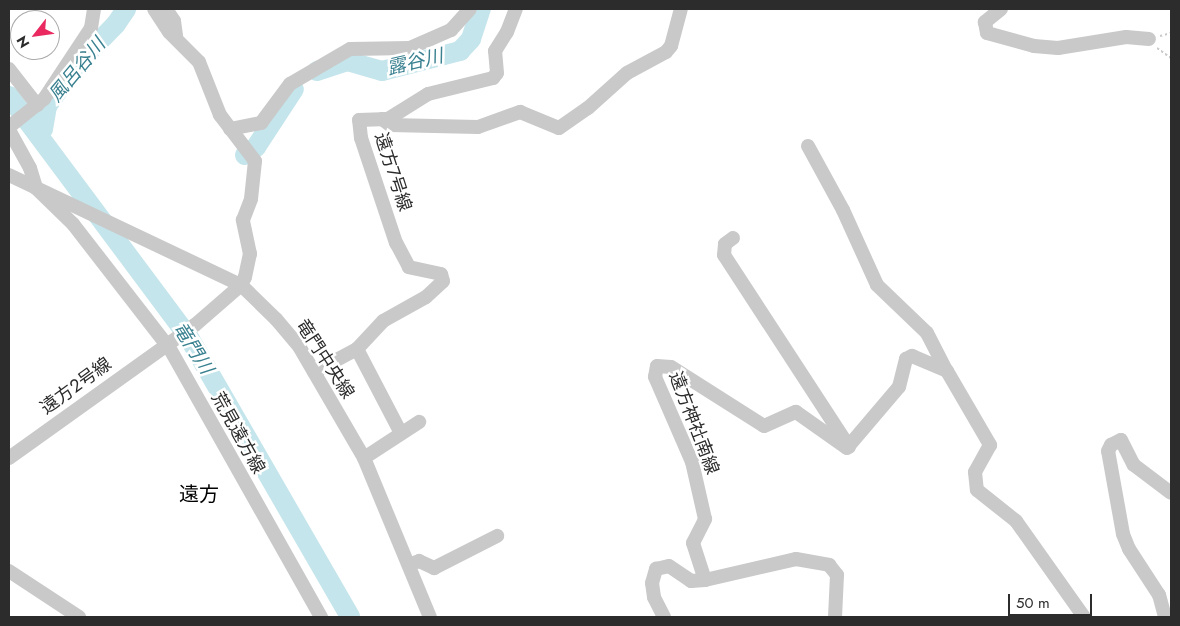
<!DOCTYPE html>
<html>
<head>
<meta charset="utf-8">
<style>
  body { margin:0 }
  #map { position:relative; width:1180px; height:626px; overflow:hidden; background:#fff; font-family:Jost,"Noto Sans JP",sans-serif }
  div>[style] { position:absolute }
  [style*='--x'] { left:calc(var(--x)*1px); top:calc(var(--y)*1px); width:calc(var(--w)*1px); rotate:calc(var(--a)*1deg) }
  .river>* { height:20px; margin:-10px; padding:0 10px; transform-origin:10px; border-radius:10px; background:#c4e5eb }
  .path>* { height:2px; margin-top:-1px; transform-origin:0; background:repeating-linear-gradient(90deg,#c9c9c9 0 2.5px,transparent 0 5px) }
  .minor>* { height:14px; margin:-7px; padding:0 7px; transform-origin:7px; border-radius:7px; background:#c9c9c9 }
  span { translate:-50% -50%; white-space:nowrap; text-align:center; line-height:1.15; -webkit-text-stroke:5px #fff; paint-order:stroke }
  .street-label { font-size:18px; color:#2c2c2c }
  .water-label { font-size:19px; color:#398090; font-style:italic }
  .quarter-label { font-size:20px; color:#000 }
  .frame { position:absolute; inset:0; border:10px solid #2c2c2c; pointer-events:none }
  .north { position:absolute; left:10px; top:10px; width:50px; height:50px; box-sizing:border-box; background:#fff; border:1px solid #ababab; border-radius:50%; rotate:240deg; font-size:14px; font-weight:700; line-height:20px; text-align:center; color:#2c2c2c }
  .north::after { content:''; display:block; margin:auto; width:18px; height:22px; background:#e92960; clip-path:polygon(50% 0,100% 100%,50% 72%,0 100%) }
  .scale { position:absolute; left:1008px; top:594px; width:84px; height:22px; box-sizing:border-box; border:2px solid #2c2c2c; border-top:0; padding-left:6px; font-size:15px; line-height:18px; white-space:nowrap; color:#2c2c2c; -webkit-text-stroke:4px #fff; paint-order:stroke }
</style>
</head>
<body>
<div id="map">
  <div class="river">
    <div style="--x:317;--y:71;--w:32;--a:-18"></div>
    <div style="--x:347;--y:61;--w:36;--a:16"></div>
    <div style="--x:382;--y:71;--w:81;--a:-14.4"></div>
    <div style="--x:460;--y:51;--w:16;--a:-47"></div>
    <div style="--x:471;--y:39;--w:32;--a:-72"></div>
    <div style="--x:9;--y:96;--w:299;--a:53.3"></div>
    <div style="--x:188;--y:336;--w:324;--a:60"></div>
    <div style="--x:38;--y:134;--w:7;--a:-45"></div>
    <div style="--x:43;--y:129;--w:23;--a:-80"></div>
    <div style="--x:47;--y:106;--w:50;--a:-54.7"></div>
    <div style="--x:76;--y:65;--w:57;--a:-45.7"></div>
    <div style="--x:116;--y:24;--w:18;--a:-56"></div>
    <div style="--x:245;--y:155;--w:14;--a:-36"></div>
    <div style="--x:256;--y:147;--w:69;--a:-56.8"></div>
  </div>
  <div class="path">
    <div style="--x:1160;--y:36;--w:11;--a:-15"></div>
    <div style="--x:1157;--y:48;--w:17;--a:36"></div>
  </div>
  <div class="minor">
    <div style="--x:166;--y:9;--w:14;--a:56"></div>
    <div style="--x:174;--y:21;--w:15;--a:82"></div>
    <div style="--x:1001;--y:9;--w:21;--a:141"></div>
    <div style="--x:985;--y:22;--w:11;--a:80"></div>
    <div style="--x:987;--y:33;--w:49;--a:15.5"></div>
    <div style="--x:1034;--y:46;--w:24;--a:5"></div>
    <div style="--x:1058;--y:48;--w:69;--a:-9.2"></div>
    <div style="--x:1126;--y:37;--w:23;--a:5"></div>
    <div style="--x:9;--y:69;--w:46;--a:52.1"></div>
    <div style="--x:382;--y:119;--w:10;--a:37"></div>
    <div style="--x:390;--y:125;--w:88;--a:1.3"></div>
    <div style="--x:478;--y:127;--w:45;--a:-19.7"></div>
    <div style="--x:520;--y:112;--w:42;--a:22.3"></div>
    <div style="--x:559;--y:128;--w:35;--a:-35"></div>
    <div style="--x:588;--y:108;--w:52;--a:-41.9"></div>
    <div style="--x:627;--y:73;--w:44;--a:-28.3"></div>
    <div style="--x:666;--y:52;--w:8;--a:-50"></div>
    <div style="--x:671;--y:46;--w:38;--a:-75"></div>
    <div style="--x:9;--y:127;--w:45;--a:-38.7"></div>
    <div style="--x:44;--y:99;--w:85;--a:-56.5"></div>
    <div style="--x:91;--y:28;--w:19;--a:-81"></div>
    <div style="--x:230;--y:129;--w:32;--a:-11"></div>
    <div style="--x:261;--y:123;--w:49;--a:-53.4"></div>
    <div style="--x:290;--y:84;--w:69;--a:-30.3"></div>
    <div style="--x:350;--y:49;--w:60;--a:-1"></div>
    <div style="--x:410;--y:48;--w:45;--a:-23.7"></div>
    <div style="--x:451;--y:30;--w:28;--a:-48"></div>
    <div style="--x:9;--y:130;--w:43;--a:61.1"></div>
    <div style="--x:30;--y:168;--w:21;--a:73"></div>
    <div style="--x:36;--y:188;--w:52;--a:44.2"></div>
    <div style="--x:73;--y:224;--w:158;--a:52.2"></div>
    <div style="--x:170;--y:349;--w:308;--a:60.6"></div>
    <div style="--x:808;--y:146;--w:73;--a:61.3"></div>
    <div style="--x:843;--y:210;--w:82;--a:65.6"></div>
    <div style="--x:877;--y:285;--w:69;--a:43.8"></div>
    <div style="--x:927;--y:333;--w:42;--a:62.8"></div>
    <div style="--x:9;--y:175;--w:257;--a:25.4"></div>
    <div style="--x:241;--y:285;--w:49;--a:44.2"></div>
    <div style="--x:276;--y:319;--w:38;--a:50"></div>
    <div style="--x:300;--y:348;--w:127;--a:59.8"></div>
    <div style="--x:364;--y:458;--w:172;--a:67.5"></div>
    <div style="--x:733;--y:238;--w:10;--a:143"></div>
    <div style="--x:725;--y:244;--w:11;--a:95"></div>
    <div style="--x:724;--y:255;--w:229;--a:56.9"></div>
    <div style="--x:357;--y:349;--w:95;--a:62.4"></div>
    <div style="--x:314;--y:372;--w:49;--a:-28.1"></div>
    <div style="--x:357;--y:349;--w:38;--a:-47"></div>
    <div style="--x:383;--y:321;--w:49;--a:-29.2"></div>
    <div style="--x:426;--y:297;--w:23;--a:-43"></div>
    <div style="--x:443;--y:281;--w:7;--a:-106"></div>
    <div style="--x:441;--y:274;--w:33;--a:-168"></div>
    <div style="--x:409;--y:267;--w:27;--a:-118"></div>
    <div style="--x:396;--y:243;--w:111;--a:-108.4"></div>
    <div style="--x:361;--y:138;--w:18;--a:-96"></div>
    <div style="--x:359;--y:120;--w:29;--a:-2"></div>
    <div style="--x:388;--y:119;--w:47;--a:-32"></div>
    <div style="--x:428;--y:94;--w:67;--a:-13.8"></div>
    <div style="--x:493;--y:78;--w:6;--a:-51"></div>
    <div style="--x:497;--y:73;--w:22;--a:-95"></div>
    <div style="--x:495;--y:51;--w:22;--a:-58"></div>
    <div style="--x:507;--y:32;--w:25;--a:-69"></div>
    <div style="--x:9;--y:458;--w:229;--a:-35.6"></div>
    <div style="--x:195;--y:325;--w:61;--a:-41"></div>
    <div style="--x:241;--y:285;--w:9;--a:-63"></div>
    <div style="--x:245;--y:277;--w:24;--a:-78"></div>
    <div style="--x:250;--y:254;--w:35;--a:-102"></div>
    <div style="--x:243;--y:220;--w:22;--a:-69"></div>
    <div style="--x:251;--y:199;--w:38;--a:-84"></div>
    <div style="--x:255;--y:161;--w:58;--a:-127.3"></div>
    <div style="--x:220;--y:115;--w:57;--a:-111.6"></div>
    <div style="--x:199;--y:62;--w:42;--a:-135"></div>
    <div style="--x:169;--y:32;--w:27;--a:-123"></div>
    <div style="--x:364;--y:458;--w:66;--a:-33.2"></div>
    <div style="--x:409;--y:565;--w:11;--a:-22"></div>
    <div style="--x:419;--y:561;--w:17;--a:25"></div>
    <div style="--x:434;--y:568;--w:71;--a:-26.9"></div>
    <div style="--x:9;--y:571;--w:84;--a:33.3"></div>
    <div style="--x:705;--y:580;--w:93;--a:-13"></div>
    <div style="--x:796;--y:559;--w:34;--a:10"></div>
    <div style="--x:829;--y:565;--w:13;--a:51"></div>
    <div style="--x:837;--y:575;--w:42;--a:92.7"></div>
    <div style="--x:664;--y:617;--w:22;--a:-117"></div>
    <div style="--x:654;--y:597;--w:14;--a:-98"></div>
    <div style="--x:652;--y:583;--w:15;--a:-74"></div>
    <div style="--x:656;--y:569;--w:13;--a:-13"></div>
    <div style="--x:669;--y:566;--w:27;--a:34"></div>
    <div style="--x:691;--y:581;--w:14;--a:-4"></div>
    <div style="--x:705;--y:580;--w:39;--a:-108"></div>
    <div style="--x:693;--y:543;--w:27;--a:-63"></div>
    <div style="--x:705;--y:519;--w:58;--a:-102.8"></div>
    <div style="--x:692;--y:462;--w:93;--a:-113.5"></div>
    <div style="--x:655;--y:377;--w:11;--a:-80"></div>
    <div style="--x:657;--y:366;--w:14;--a:4"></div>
    <div style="--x:671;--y:367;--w:110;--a:32.4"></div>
    <div style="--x:764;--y:426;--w:35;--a:-24"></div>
    <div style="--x:796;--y:412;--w:62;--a:35.2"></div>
    <div style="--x:847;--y:448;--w:80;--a:-49.6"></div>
    <div style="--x:899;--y:387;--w:29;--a:-76"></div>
    <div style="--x:906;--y:359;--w:7;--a:-27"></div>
    <div style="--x:912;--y:356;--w:38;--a:23"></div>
    <div style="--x:947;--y:371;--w:86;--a:59.8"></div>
    <div style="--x:990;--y:445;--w:31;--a:119"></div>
    <div style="--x:975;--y:472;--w:18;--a:84"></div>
    <div style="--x:977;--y:490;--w:50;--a:38.5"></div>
    <div style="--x:1016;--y:521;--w:118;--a:54.7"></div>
    <div style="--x:1165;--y:617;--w:23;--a:-105"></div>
    <div style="--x:1159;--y:595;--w:55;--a:-123.1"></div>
    <div style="--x:1129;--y:549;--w:16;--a:-112"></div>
    <div style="--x:1123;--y:534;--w:84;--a:-100.2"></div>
    <div style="--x:1108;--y:451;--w:7;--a:-63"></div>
    <div style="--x:1111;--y:445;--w:11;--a:-27"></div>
    <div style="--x:1121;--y:440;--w:28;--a:63"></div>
    <div style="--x:1134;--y:465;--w:46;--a:37.1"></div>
  </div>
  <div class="street-label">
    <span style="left:393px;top:172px;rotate:72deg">遠方7号線</span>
    <span style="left:325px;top:359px;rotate:57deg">竜門中央線</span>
    <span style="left:76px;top:386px;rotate:-36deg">遠方2号線</span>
    <span style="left:694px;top:423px;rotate:69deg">遠方神社南線</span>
    <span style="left:238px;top:433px;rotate:61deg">荒見遠方線</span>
  </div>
  <div class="water-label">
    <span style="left:415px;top:62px;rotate:-13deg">露谷川</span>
    <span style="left:77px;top:70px;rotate:-50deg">風呂谷川</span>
    <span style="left:193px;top:348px;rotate:58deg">竜門川</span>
  </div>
  <div class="quarter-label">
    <span style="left:199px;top:494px">遠方</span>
  </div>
  <div class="frame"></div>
  <div class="north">N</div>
  <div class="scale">50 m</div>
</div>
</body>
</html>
